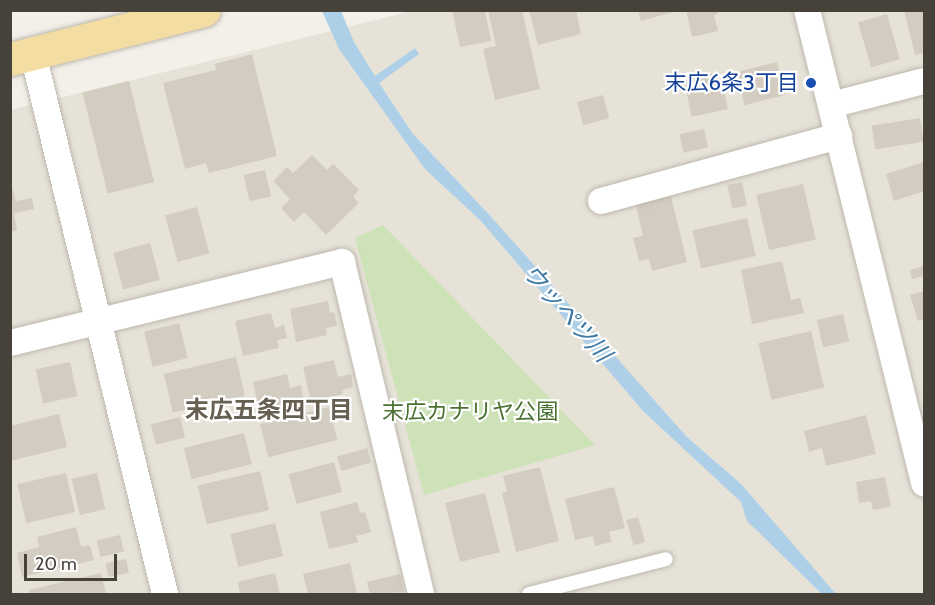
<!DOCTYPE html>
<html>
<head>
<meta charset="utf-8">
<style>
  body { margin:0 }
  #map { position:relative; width:935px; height:605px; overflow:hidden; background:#f3f0ea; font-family:Cabin,"Noto Sans JP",sans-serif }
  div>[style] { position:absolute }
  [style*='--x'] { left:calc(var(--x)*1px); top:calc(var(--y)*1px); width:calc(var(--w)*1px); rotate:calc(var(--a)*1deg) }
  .residential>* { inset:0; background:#e6e2d8 }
  .green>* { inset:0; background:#cee2b7 }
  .water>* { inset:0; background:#add0e8 }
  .building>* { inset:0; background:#d3ccc0; transform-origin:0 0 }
  .roads { filter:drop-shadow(0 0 2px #bdb8ad) drop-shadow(0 0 2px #bdb8ad) }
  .service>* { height:14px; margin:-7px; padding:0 7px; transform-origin:7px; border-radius:7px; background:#fff }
  .minor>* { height:26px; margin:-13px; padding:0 13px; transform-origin:13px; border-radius:13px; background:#fff }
  .primary>* { height:33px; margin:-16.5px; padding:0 16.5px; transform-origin:16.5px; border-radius:16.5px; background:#f3dda3 }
  .dots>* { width:16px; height:16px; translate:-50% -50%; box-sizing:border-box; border:3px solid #fff; border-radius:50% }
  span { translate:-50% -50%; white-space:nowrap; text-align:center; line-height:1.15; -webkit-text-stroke:4.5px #fff; paint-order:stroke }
  .transit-label { font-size:22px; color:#164399 }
  .right { translate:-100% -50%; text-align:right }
  .park-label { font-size:22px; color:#4a7132 }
  .water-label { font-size:24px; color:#3e79a6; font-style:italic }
  .neighbourhood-label { font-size:24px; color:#675f51; font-weight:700 }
  .frame { position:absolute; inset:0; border:12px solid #464139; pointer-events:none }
  .scale { position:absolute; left:24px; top:554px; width:93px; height:27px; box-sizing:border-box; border:3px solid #464139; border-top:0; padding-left:8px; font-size:18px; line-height:21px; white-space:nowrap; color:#464139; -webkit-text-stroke:4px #fff; paint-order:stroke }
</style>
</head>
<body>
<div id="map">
  <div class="residential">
    <div style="clip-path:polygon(412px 11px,924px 11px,924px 594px,11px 594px,10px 110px)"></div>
  </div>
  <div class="green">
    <div style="clip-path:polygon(383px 225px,595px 445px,424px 495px,355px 238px)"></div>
  </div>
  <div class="water">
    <div style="clip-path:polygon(322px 11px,341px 11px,354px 42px,375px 76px,415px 48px,419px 54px,379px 83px,413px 134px,495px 221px,687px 437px,741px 484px,836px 594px,822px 594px,747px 521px,741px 502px,643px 411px,481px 221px,425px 169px,339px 49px)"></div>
  </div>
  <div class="building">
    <div style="clip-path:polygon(452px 10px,485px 10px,491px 41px,460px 47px)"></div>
    <div style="clip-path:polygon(488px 10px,522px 10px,540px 89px,495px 100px,483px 49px,496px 46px)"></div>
    <div style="clip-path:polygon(529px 10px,576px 10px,581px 34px,538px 45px)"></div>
    <div style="clip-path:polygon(638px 10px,677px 10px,677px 11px,641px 21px)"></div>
    <div style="clip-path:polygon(686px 10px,717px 10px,718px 14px,714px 15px,718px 31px,692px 37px)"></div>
    <div style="clip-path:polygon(904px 10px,924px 10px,924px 53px,915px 55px)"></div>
    <div style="left:887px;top:14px;width:47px;height:30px;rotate:74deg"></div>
    <div style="clip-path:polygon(252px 54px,277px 156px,209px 173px,206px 163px,185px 169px,163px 83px,216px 70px,215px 64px)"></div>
    <div style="left:777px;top:62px;width:34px;height:42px;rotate:76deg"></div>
    <div style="left:720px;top:72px;width:38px;height:37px;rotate:78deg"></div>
    <div style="left:129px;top:81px;width:104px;height:48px;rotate:76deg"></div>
    <div style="left:603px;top:95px;width:24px;height:27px;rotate:75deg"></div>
    <div style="left:920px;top:118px;width:24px;height:49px;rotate:81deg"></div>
    <div style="left:704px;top:129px;width:19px;height:25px;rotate:78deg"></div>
    <div style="clip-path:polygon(312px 155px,327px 170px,333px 164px,359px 190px,353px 197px,359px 203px,326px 235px,304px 212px,294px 222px,281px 208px,290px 199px,273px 181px,287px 167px,293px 173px)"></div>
    <div style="clip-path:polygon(924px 162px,924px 191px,894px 201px,886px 174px)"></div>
    <div style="left:265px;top:170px;width:27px;height:22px;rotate:77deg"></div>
    <div style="clip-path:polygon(10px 181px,16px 201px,32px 198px,34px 209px,14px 213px,17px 230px,10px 232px)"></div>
    <div style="left:742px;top:182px;width:24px;height:15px;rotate:78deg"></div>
    <div style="left:803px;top:184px;width:57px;height:48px;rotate:77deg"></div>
    <div style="clip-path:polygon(671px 196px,687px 262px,652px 271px,649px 259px,639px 261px,633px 238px,643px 236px,636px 205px)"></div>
    <div style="left:197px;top:207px;width:48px;height:33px;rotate:75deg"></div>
    <div style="left:747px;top:218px;width:39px;height:56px;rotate:77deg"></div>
    <div style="left:150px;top:243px;width:38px;height:38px;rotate:75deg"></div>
    <div style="clip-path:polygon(782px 261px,791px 300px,800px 298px,804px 313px,752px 324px,741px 270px)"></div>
    <div style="clip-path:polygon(924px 266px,924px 276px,912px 279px,910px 270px)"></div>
    <div style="clip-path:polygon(924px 291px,924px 319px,918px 321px,910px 295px)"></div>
    <div style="clip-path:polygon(328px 301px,330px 313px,334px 312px,337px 326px,326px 328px,327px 335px,296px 342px,290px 309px)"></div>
    <div style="clip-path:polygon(271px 313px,275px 328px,284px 325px,287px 338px,277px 340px,279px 348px,243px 356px,235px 321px)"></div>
    <div style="left:843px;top:314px;width:28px;height:27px;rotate:77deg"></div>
    <div style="left:179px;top:323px;width:36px;height:36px;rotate:76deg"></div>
    <div style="left:811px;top:331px;width:58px;height:54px;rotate:77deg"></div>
    <div style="left:236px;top:357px;width:40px;height:74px;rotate:77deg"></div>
    <div style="clip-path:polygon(334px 360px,338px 377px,351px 374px,353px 387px,342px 390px,343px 394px,311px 402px,303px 367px)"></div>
    <div style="left:70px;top:362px;width:35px;height:35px;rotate:78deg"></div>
    <div style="clip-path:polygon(287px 374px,290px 388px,301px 385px,303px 398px,293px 401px,294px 408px,260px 415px,253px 382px)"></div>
    <div style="left:329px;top:407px;width:34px;height:71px;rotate:76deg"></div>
    <div style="clip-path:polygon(59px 414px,67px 447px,10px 461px,10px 426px)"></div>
    <div style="clip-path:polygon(866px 415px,876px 454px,826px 466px,822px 448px,809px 452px,804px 431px)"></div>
    <div style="left:180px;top:417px;width:21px;height:30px;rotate:76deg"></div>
    <div style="left:244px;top:433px;width:32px;height:62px;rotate:76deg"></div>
    <div style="left:367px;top:448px;width:15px;height:31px;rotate:74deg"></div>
    <div style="left:334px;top:462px;width:31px;height:47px;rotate:75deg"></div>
    <div style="clip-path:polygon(540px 467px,559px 541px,516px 552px,502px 493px,507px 492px,503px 476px)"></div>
    <div style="left:260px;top:471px;width:40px;height:64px;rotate:77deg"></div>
    <div style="left:66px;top:473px;width:40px;height:50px;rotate:77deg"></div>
    <div style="left:97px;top:473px;width:37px;height:26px;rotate:77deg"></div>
    <div style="clip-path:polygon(885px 477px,891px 507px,873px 510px,871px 501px,859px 503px,856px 482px)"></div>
    <div style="clip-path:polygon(614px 487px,625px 528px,609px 532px,612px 542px,595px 546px,593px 536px,575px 540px,565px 499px)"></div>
    <div style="left:485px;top:493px;width:61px;height:41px;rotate:76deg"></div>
    <div style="clip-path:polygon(357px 502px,360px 513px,365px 512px,371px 532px,356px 536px,358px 542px,329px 549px,320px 512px)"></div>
    <div style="left:638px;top:517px;width:26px;height:12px;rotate:74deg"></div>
    <div style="left:275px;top:523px;width:34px;height:46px;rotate:76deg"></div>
    <div style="clip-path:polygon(76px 527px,81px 547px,90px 545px,94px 560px,22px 577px,17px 553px,39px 547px,37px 537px)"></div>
    <div style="left:120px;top:535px;width:17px;height:24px;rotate:77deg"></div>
    <div style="left:126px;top:559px;width:14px;height:21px;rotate:78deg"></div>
    <div style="clip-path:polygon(350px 563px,357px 594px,308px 594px,303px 574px)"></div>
    <div style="clip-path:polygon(101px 573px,106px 594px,30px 594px,29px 590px)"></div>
    <div style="clip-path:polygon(275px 573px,280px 594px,240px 594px,238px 582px)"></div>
    <div style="clip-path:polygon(400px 574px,404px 592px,370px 594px,367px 582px)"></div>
  </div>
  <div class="roads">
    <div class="service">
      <div style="--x:529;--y:594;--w:141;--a:-14.3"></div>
    </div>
    <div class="minor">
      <div style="--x:807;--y:10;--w:488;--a:76.1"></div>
      <div style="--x:33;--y:54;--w:556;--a:76.26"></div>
      <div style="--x:831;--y:105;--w:96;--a:-14.5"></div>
      <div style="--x:601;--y:201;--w:247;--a:-15.3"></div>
      <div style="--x:10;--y:343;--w:342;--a:-13.7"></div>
      <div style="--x:342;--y:262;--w:341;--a:76.6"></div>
    </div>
    <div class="primary">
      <div style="--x:10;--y:59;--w:200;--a:-14.2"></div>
    </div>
  </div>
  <div class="dots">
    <div style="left:811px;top:83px;background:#1a4fb4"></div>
  </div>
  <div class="transit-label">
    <span class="right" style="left:799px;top:83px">末広6条3丁目</span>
  </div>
  <div class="park-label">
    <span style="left:470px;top:412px">末広カナリヤ公園</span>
  </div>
  <div class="water-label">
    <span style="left:567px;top:313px;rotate:49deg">ウッペツ川</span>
  </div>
  <div class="neighbourhood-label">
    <span style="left:269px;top:410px">末広五条四丁目</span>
  </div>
  <div class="frame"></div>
  <div class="scale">20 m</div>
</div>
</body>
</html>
